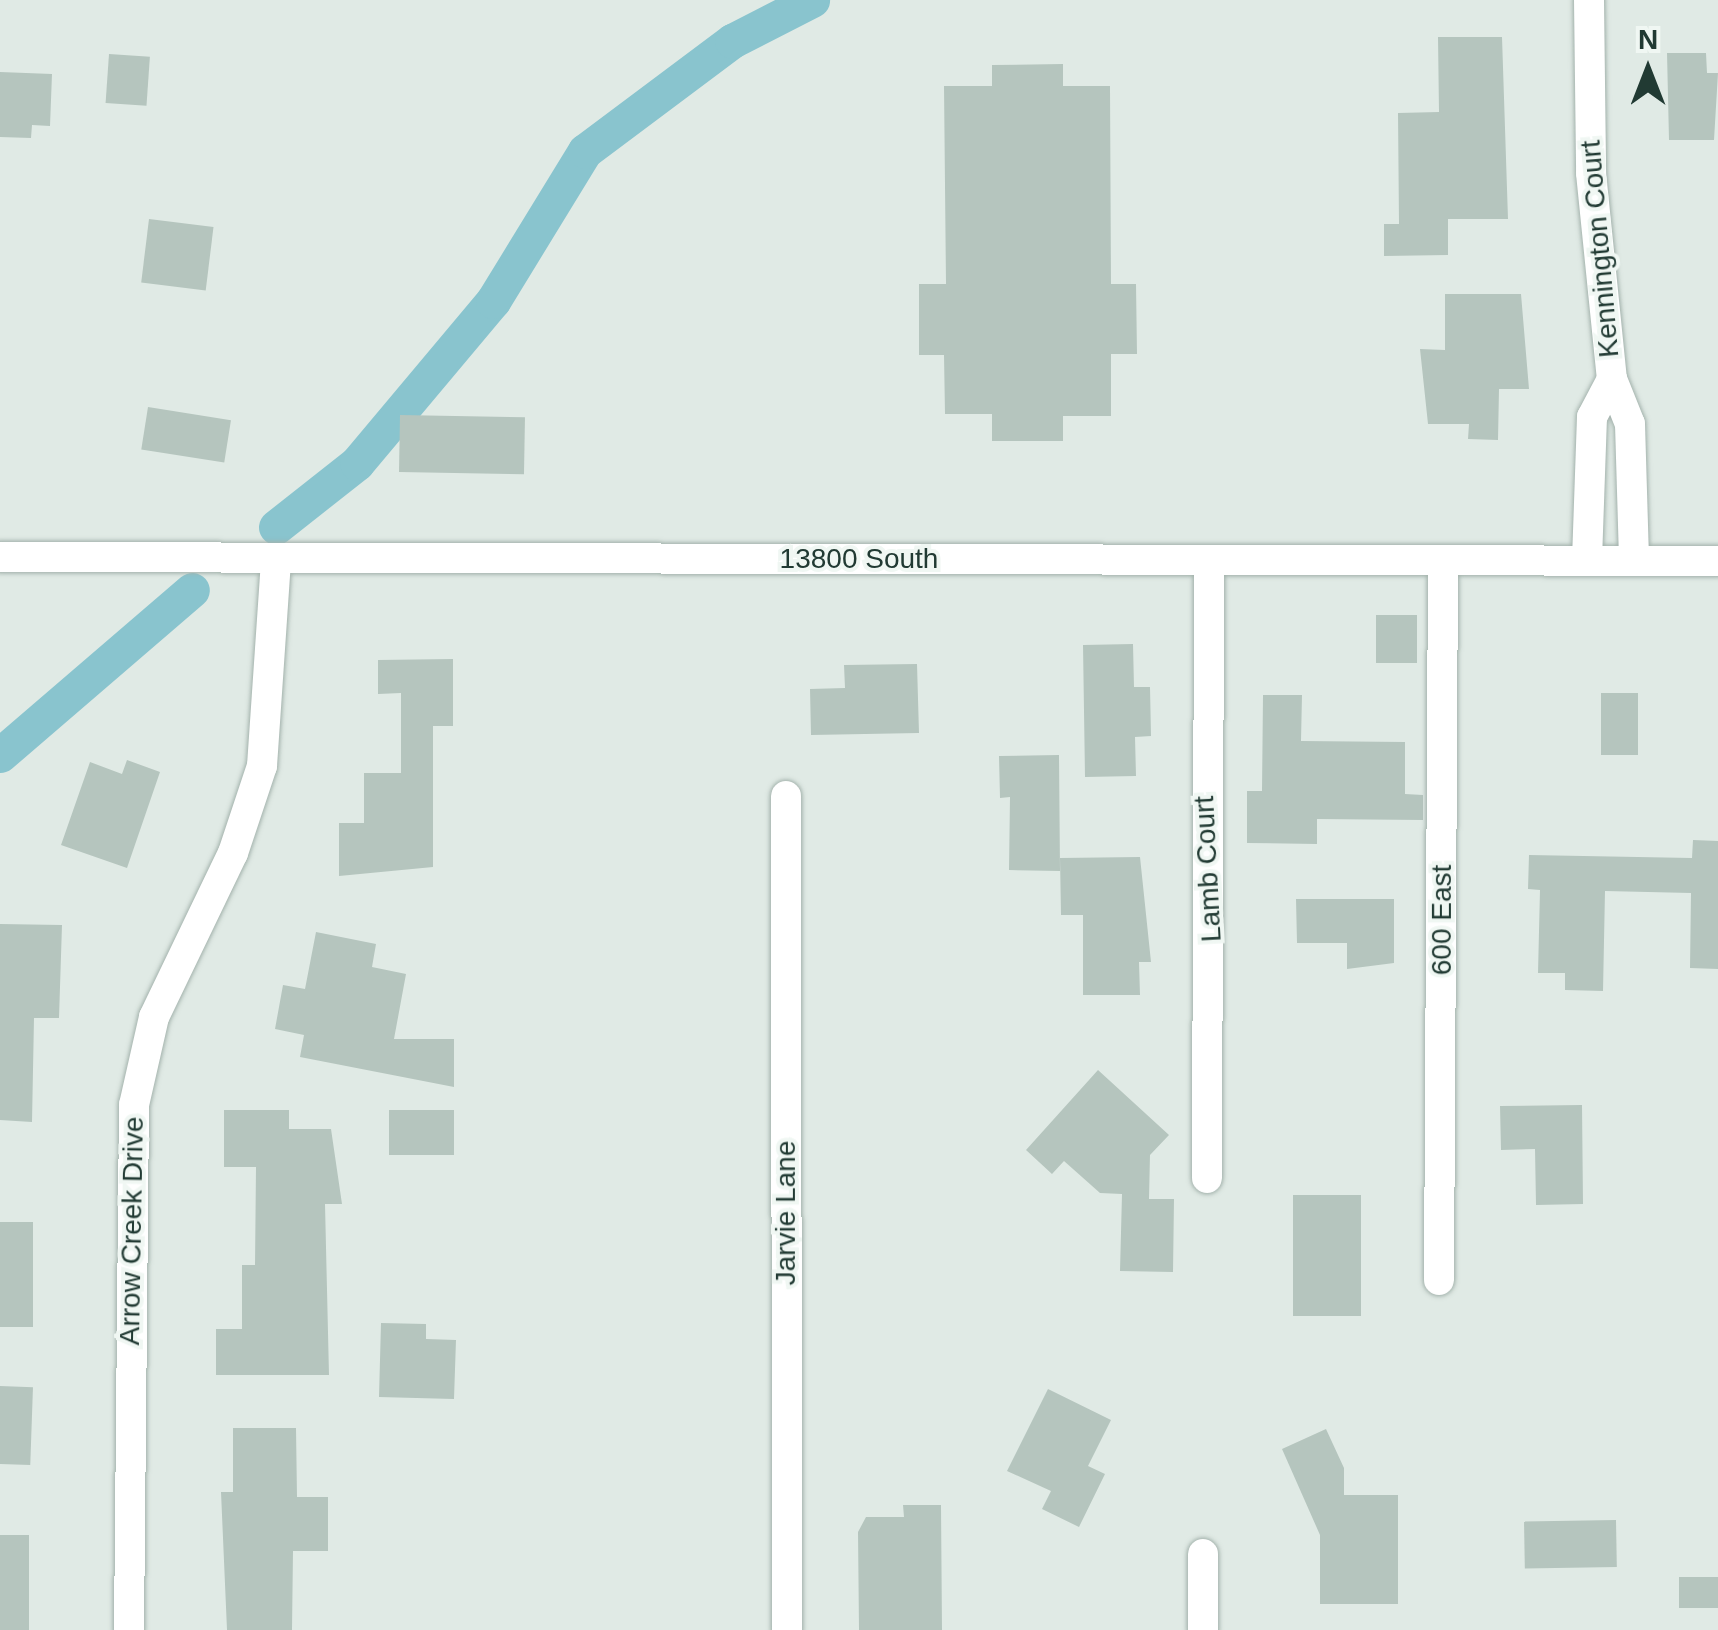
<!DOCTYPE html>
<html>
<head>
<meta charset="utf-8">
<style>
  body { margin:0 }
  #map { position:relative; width:1718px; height:1630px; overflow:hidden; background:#e0eae5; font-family:Arial,sans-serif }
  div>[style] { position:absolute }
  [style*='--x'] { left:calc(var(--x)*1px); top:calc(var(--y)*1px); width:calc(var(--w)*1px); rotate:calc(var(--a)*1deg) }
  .canal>* { height:35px; margin:-17.5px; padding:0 17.5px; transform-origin:17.5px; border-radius:17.5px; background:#89c4ce }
  .building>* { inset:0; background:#b5c5be; transform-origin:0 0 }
  .roads { filter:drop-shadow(0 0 2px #a3b2ac) drop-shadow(0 0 2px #a3b2ac) }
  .street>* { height:30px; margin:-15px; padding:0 15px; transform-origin:15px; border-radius:15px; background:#fff }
  .secondary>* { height:30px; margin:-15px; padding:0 15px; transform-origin:15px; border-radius:15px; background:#fff }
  span { translate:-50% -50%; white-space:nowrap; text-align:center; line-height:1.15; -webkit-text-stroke:8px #f0f7f3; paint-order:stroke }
  .street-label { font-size:28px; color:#213a33 }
  .north { position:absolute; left:1598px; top:20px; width:100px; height:100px; -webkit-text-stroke:8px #f0f7f3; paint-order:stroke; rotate:0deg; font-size:28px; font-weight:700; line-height:40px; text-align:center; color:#213a33 }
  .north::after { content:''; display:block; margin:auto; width:35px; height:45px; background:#213a33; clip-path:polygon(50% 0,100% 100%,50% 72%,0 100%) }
</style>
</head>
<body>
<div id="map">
  <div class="canal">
    <div style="--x:276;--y:527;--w:103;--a:-38.3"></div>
    <div style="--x:357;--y:463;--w:212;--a:-50"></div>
    <div style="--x:493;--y:301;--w:176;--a:-58.5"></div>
    <div style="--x:585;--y:151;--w:184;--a:-36.8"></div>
    <div style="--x:732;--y:41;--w:90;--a:-27.1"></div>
    <div style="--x:0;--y:755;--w:253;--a:-40.7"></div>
  </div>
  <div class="building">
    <div style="clip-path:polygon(1438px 37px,1502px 37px,1508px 219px,1448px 219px,1448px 255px,1384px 256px,1384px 224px,1399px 224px,1398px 113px,1439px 112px)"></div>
    <div style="clip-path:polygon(1667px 53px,1706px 53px,1707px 73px,1718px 73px,1714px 140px,1669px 140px)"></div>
    <div style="left:109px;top:54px;width:41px;height:49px;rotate:4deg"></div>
    <div style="clip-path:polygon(1063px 64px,1063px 86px,1110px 86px,1111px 284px,1136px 284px,1137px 354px,1111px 354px,1111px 416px,1063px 416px,1063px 441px,992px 441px,992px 414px,945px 414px,944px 355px,919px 355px,919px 284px,946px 284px,944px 86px,992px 86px,992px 65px)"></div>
    <div style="clip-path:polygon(0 72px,52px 74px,50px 126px,32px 125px,31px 138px,0 137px)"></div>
    <div style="left:149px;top:219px;width:65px;height:64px;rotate:7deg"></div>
    <div style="clip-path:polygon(1445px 294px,1521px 294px,1529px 389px,1499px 389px,1498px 440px,1468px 439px,1469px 424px,1428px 424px,1420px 349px,1445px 350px)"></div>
    <div style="left:148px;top:407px;width:84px;height:43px;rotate:9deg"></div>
    <div style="left:400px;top:415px;width:125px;height:57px;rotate:1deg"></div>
    <div style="left:1376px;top:615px;width:41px;height:48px"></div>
    <div style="clip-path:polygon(1133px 644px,1134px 687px,1150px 687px,1151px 736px,1135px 737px,1136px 776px,1085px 777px,1083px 645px)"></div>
    <div style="clip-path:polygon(453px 659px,453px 726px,433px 726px,433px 867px,339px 876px,339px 823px,364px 823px,364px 773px,401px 773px,401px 693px,378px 694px,378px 660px)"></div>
    <div style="clip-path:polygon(917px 664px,919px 733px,811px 735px,810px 689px,845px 688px,844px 665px)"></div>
    <div style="left:1601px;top:693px;width:37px;height:62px"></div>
    <div style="clip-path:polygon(1263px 695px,1302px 695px,1301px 741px,1405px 742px,1405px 794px,1423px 795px,1423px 820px,1317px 819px,1317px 844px,1247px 843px,1247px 791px,1262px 791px)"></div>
    <div style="clip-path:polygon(1059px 755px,1060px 871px,1009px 870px,1010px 797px,1000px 798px,999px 756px)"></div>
    <div style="clip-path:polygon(127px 760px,160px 772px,127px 868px,61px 845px,90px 762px,122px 774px)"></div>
    <div style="clip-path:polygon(1693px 840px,1718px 841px,1718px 969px,1690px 968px,1691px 893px,1605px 891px,1603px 991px,1565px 990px,1565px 973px,1538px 973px,1540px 890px,1528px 889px,1529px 855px,1692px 858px)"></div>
    <div style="clip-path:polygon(1140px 857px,1151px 962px,1139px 962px,1140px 995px,1083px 995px,1083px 915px,1061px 915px,1060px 858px)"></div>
    <div style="clip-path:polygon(1296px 899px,1394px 899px,1394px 963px,1347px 969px,1347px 943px,1297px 943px)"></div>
    <div style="clip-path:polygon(0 924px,62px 925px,59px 1018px,34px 1018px,32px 1122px,0 1120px)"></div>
    <div style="clip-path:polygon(316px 932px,376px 944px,372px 967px,406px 974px,394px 1039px,454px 1039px,454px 1087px,300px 1057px,304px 1035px,275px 1029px,283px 985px,305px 989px)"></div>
    <div style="clip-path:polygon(1098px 1070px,1169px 1135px,1150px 1155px,1149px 1199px,1174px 1199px,1173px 1272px,1120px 1271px,1122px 1194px,1100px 1193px,1064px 1161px,1052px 1174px,1026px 1150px)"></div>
    <div style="clip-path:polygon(1582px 1105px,1583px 1204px,1536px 1205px,1535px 1149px,1501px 1150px,1500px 1106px)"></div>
    <div style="clip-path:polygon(224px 1110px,289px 1110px,289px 1129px,331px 1129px,342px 1204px,325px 1204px,329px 1375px,216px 1375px,216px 1329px,242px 1329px,242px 1265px,255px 1265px,256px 1167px,224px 1167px)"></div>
    <div style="left:389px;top:1110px;width:65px;height:45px"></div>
    <div style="left:1293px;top:1195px;width:68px;height:121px"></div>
    <div style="left:0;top:1222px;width:33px;height:105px"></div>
    <div style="clip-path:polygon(381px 1323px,426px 1324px,426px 1339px,456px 1340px,454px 1399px,379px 1397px)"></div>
    <div style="left:0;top:1386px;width:33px;height:78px;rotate:2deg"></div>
    <div style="clip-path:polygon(1048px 1389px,1111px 1420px,1088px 1466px,1105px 1474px,1079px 1527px,1042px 1509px,1051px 1491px,1007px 1471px)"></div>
    <div style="clip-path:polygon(233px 1428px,296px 1428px,297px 1497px,328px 1497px,328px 1551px,293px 1551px,292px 1630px,227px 1630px,221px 1492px,233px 1492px)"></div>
    <div style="clip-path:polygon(1326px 1429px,1344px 1468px,1344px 1495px,1398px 1495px,1398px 1604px,1320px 1604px,1320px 1535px,1282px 1449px)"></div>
    <div style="clip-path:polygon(903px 1505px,941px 1505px,942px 1630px,859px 1630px,858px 1532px,866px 1517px,904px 1517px)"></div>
    <div style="left:1616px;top:1520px;width:47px;height:92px;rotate:89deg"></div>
    <div style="left:0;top:1535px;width:29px;height:95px"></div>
    <div style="left:1679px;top:1577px;width:39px;height:31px"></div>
  </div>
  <div class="roads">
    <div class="street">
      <div style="--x:1589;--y:0;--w:173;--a:89.3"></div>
      <div style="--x:1591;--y:173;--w:207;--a:84.2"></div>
      <div style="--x:1612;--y:379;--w:48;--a:68.2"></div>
      <div style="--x:1630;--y:424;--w:137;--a:88.3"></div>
      <div style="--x:1587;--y:560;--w:143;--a:-88"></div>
      <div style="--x:1592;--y:417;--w:43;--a:-62.2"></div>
      <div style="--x:786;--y:796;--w:834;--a:89.93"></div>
      <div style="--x:1207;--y:1178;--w:618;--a:-89.81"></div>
      <div style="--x:1439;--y:1280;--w:720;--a:-89.68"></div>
      <div style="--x:1203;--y:1554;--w:76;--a:90"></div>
      <div style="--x:129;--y:1630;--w:525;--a:-89.45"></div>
      <div style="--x:134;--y:1105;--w:90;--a:-77.2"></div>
      <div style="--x:154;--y:1017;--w:182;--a:-64.3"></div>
      <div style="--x:233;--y:853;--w:92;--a:-71.6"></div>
      <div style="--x:262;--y:766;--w:208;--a:-86.1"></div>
    </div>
    <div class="secondary">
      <div style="--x:0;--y:557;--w:1718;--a:0.13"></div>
    </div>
  </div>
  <div class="street-label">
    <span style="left:1600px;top:249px;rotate:-95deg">Kennington Court</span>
    <span style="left:859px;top:559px">13800 South</span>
    <span style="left:1208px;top:869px;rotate:-93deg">Lamb Court</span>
    <span style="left:1442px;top:920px;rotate:-90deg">600 East</span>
    <span style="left:786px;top:1213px;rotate:-90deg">Jarvie Lane</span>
    <span style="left:132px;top:1231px;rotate:-89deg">Arrow Creek Drive</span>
  </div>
  <div class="north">N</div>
</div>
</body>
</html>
